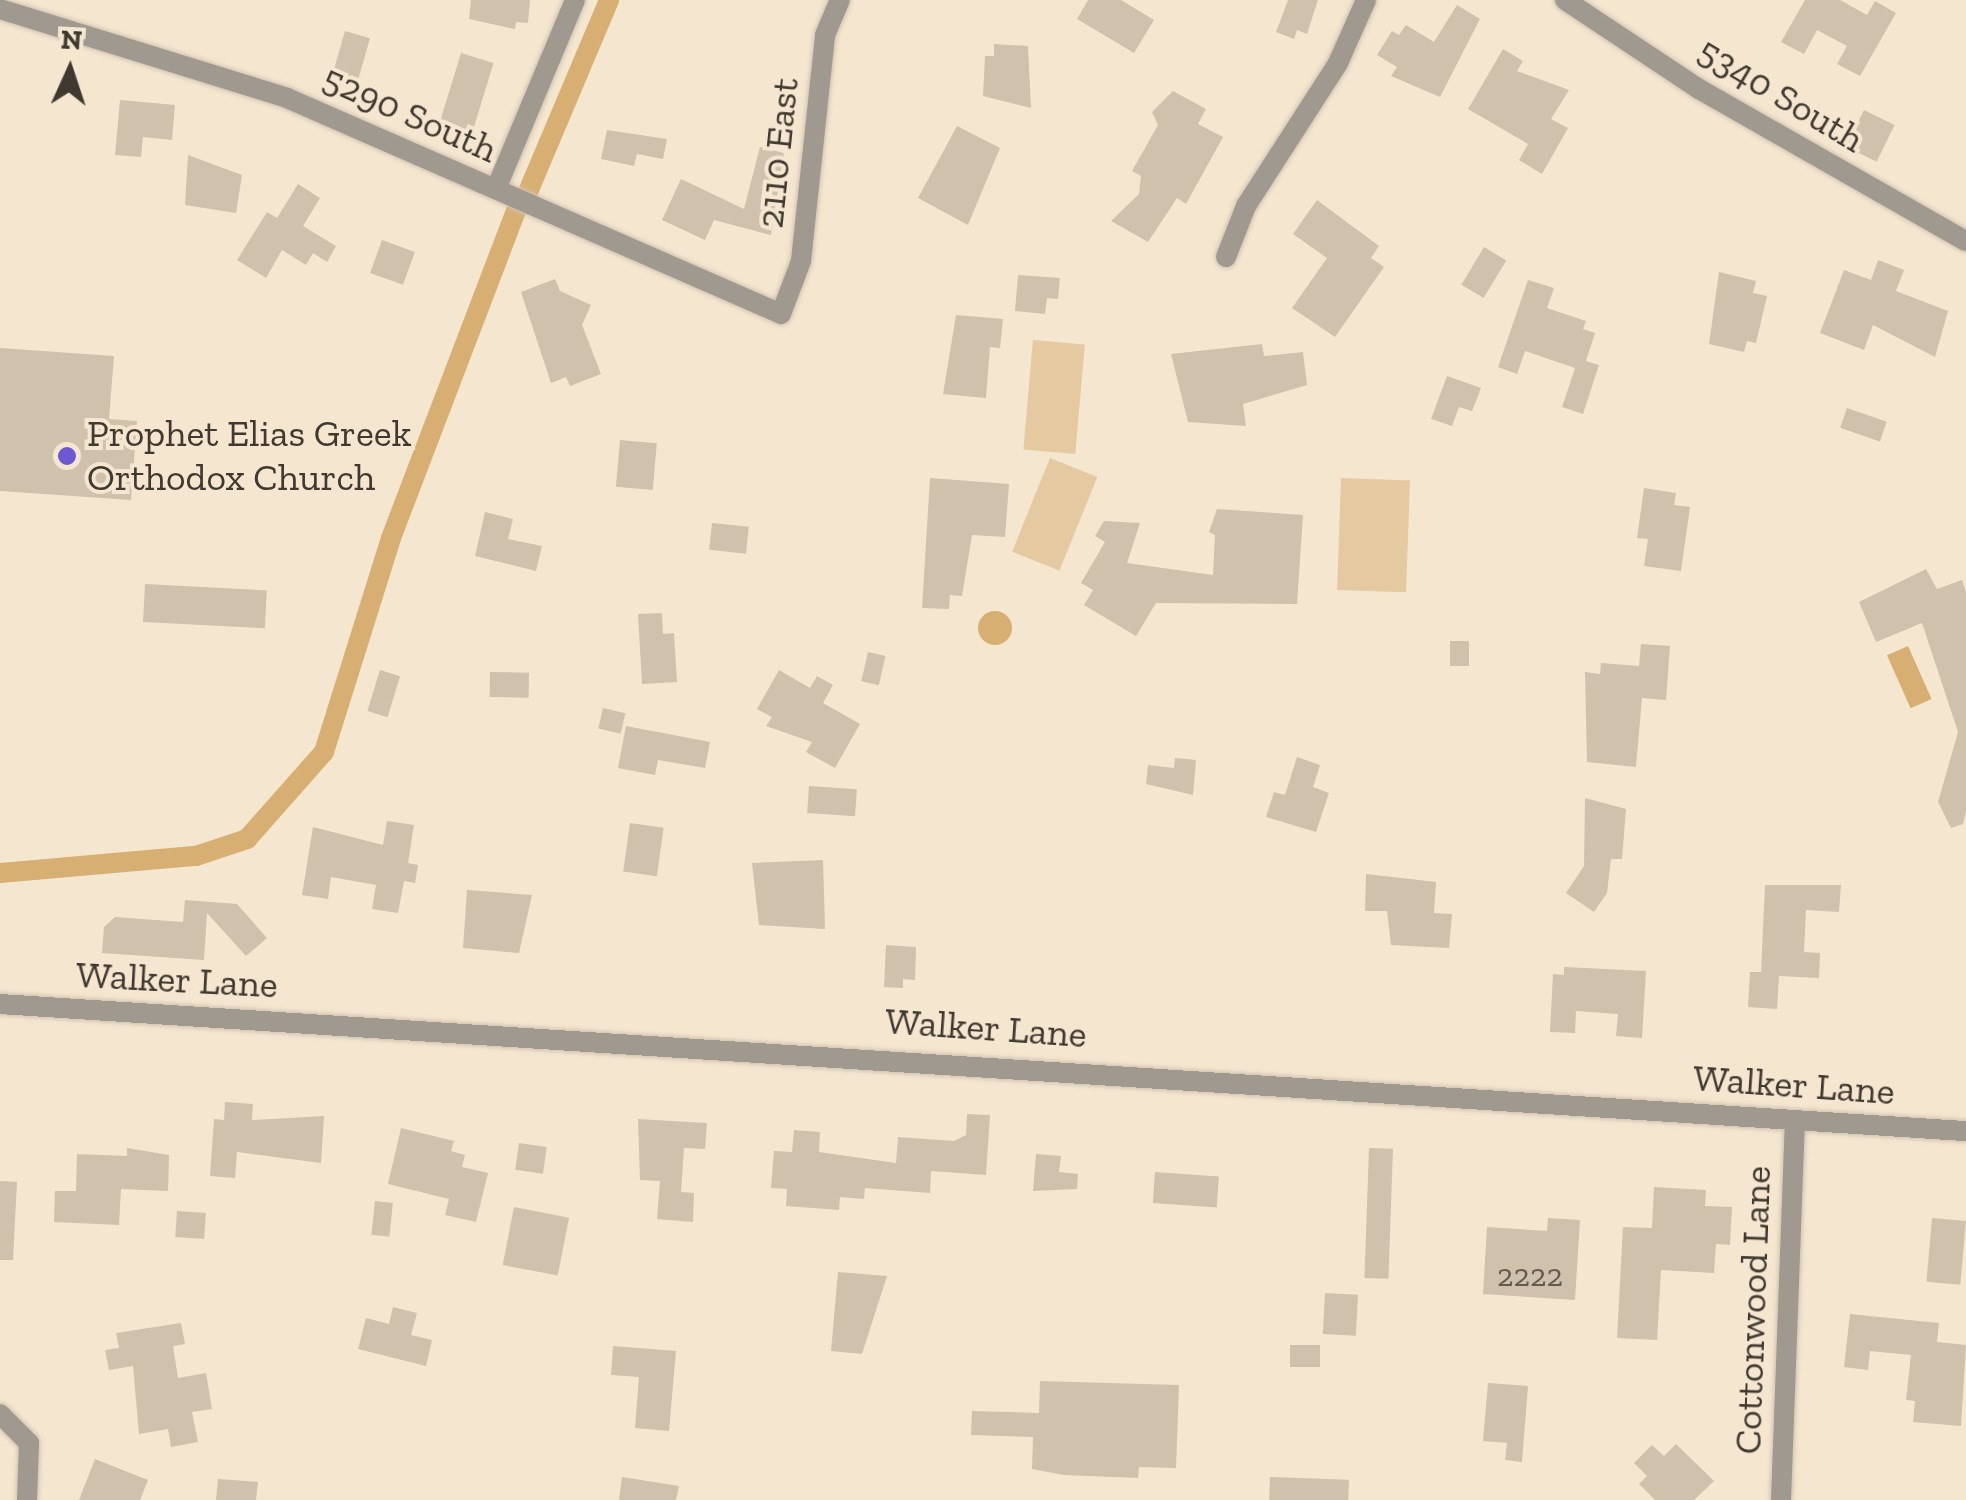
<!DOCTYPE html>
<html>
<head>
<meta charset="utf-8">
<style>
  body { margin:0 }
  #map { position:relative; width:1966px; height:1500px; overflow:hidden; background:#f5e6d0; font-family:"Zilla Slab",serif }
  div>[style] { position:absolute }
  [style*='--x'] { left:calc(var(--x)*1px); top:calc(var(--y)*1px); width:calc(var(--w)*1px); rotate:calc(var(--a)*1deg) }
  .green>* { inset:0; background:#e4c9a1; transform-origin:0 0 }
  .water>* { inset:0; background:#d8af73; transform-origin:0 0 }
  .round { border-radius:50% }
  .canal>* { height:20px; margin:-10px; padding:0 10px; transform-origin:10px; border-radius:10px; background:#d8af73 }
  .building>* { inset:0; background:#d0c1ac; transform-origin:0 0 }
  .roads { filter:drop-shadow(0 0 2px #d1c3b0) drop-shadow(0 0 2px #d1c3b0) }
  .minor>* { height:20px; margin:-10px; padding:0 10px; transform-origin:10px; border-radius:10px; background:#a09990 }
  .tertiary>* { height:20px; margin:-10px; padding:0 10px; transform-origin:10px; border-radius:10px; background:#a09990 }
  .dots>* { width:28px; height:28px; translate:-50% -50%; box-sizing:border-box; border:5px solid #f5e6d0; border-radius:50% }
  span { translate:-50% -50%; white-space:nowrap; text-align:center; line-height:1.15; -webkit-text-stroke:8px #f5e6d0; paint-order:stroke }
  .number-label { font-size:32px; color:#635b4f }
  .number-label span { -webkit-text-stroke-width:0 }
  .street-label { font-size:38px; color:#3f3930 }
  .poi-label { font-size:38px; color:#3f3930 }
  .left { translate:0 -50%; text-align:left }
  .north { position:absolute; left:20px; top:20px; width:100px; height:100px; -webkit-text-stroke:8px #f5e6d0; paint-order:stroke; rotate:3deg; font-size:28px; font-weight:700; line-height:40px; text-align:center; color:#3f3930 }
  .north::after { content:''; display:block; margin:auto; width:35px; height:45px; background:#3f3930; clip-path:polygon(50% 0,100% 100%,50% 72%,0 100%) }
</style>
</head>
<body>
<div id="map">
  <div class="green">
    <div style="left:1033px;top:340px;width:52px;height:110px;rotate:5deg"></div>
    <div style="left:1050px;top:458px;width:51px;height:101px;rotate:22deg"></div>
    <div style="left:1341px;top:478px;width:69px;height:112px;rotate:2deg"></div>
  </div>
  <div class="water">
    <div class="round" style="left:978px;top:611px;width:34px;height:34px"></div>
    <div style="left:1908px;top:646px;width:58px;height:23px;rotate:66deg"></div>
  </div>
  <div class="canal">
    <div style="--x:528;--y:192;--w:208;--a:-67.1"></div>
    <div style="--x:0;--y:873;--w:197;--a:-5"></div>
    <div style="--x:196;--y:856;--w:54;--a:-18.4"></div>
    <div style="--x:247;--y:839;--w:116;--a:-48.5"></div>
    <div style="--x:324;--y:752;--w:224;--a:-72.6"></div>
    <div style="--x:391;--y:538;--w:350;--a:-69.1"></div>
  </div>
  <div class="building">
    <div style="clip-path:polygon(471px 0,530px 0,528px 23px,516px 22px,515px 29px,469px 19px)"></div>
    <div style="clip-path:polygon(1088px 0,1121px 0,1154px 20px,1134px 53px,1077px 19px)"></div>
    <div style="clip-path:polygon(1288px 0,1318px 0,1307px 34px,1297px 30px,1294px 39px,1276px 32px)"></div>
    <div style="clip-path:polygon(1805px 0,1840px 0,1867px 15px,1875px 1px,1896px 13px,1860px 76px,1837px 64px,1847px 46px,1817px 30px,1804px 54px,1781px 42px)"></div>
    <div style="clip-path:polygon(1457px 5px,1480px 19px,1440px 97px,1391px 76px,1397px 67px,1377px 55px,1392px 31px,1399px 35px,1406px 25px,1434px 42px)"></div>
    <div style="left:345px;top:31px;width:26px;height:42px;rotate:16deg"></div>
    <div style="clip-path:polygon(994px 44px,1028px 46px,1031px 108px,983px 96px,985px 56px,994px 56px)"></div>
    <div style="clip-path:polygon(1503px 49px,1523px 61px,1517px 71px,1569px 90px,1551px 119px,1568px 128px,1542px 174px,1519px 160px,1528px 144px,1468px 109px)"></div>
    <div style="left:461px;top:53px;width:34px;height:73px;rotate:17deg"></div>
    <div style="clip-path:polygon(1173px 91px,1206px 109px,1198px 124px,1223px 137px,1186px 204px,1177px 198px,1148px 242px,1111px 221px,1139px 194px,1141px 176px,1132px 171px,1158px 125px,1152px 112px)"></div>
    <div style="clip-path:polygon(120px 100px,175px 105px,172px 140px,143px 137px,141px 157px,115px 155px)"></div>
    <div style="left:1864px;top:110px;width:34px;height:41px;rotate:26deg"></div>
    <div style="clip-path:polygon(957px 126px,1000px 148px,968px 225px,918px 198px)"></div>
    <div style="clip-path:polygon(607px 130px,667px 139px,663px 159px,637px 154px,634px 166px,601px 159px)"></div>
    <div style="clip-path:polygon(760px 147px,784px 153px,771px 235px,714px 220px,705px 240px,662px 220px,681px 179px,744px 209px)"></div>
    <div style="clip-path:polygon(188px 155px,242px 175px,236px 213px,185px 205px)"></div>
    <div style="clip-path:polygon(298px 184px,320px 198px,303px 226px,336px 246px,327px 262px,313px 253px,306px 265px,282px 250px,266px 278px,237px 260px,267px 212px,277px 218px)"></div>
    <div style="clip-path:polygon(1317px 200px,1379px 246px,1371px 258px,1384px 267px,1335px 337px,1292px 308px,1327px 258px,1293px 234px)"></div>
    <div style="left:382px;top:240px;width:35px;height:35px;rotate:20deg"></div>
    <div style="left:1484px;top:247px;width:26px;height:44px;rotate:31deg"></div>
    <div style="clip-path:polygon(1878px 260px,1904px 270px,1896px 291px,1948px 311px,1935px 357px,1873px 325px,1864px 350px,1820px 333px,1844px 270px,1871px 280px)"></div>
    <div style="clip-path:polygon(1719px 272px,1756px 281px,1753px 293px,1767px 296px,1756px 343px,1747px 341px,1744px 352px,1709px 344px)"></div>
    <div style="clip-path:polygon(1018px 275px,1060px 278px,1058px 299px,1047px 298px,1045px 314px,1015px 311px)"></div>
    <div style="clip-path:polygon(555px 279px,560px 291px,591px 305px,582px 325px,601px 374px,570px 386px,566px 377px,551px 383px,521px 292px)"></div>
    <div style="clip-path:polygon(1528px 280px,1554px 288px,1547px 308px,1586px 321px,1583px 329px,1595px 333px,1586px 361px,1599px 365px,1583px 414px,1562px 407px,1575px 368px,1525px 351px,1517px 374px,1498px 367px)"></div>
    <div style="clip-path:polygon(956px 315px,1003px 319px,1000px 348px,990px 347px,986px 398px,943px 394px)"></div>
    <div style="clip-path:polygon(1262px 344px,1264px 356px,1303px 352px,1307px 385px,1243px 404px,1246px 426px,1188px 422px,1171px 354px)"></div>
    <div style="clip-path:polygon(0 348px,114px 356px,109px 419px,137px 421px,131px 500px,0 491px)"></div>
    <div style="clip-path:polygon(1447px 376px,1481px 388px,1472px 411px,1459px 407px,1452px 426px,1431px 419px)"></div>
    <div style="left:1847px;top:408px;width:42px;height:21px;rotate:19deg"></div>
    <div style="left:620px;top:440px;width:37px;height:47px;rotate:5deg"></div>
    <div style="clip-path:polygon(930px 478px,1009px 484px,1005px 537px,972px 535px,962px 596px,950px 595px,949px 609px,922px 608px)"></div>
    <div style="clip-path:polygon(1644px 488px,1676px 493px,1674px 505px,1690px 507px,1681px 571px,1644px 566px,1648px 539px,1637px 538px)"></div>
    <div style="clip-path:polygon(1217px 509px,1303px 515px,1297px 604px,1156px 603px,1136px 636px,1084px 605px,1093px 590px,1081px 583px,1105px 542px,1095px 536px,1104px 521px,1140px 523px,1127px 563px,1213px 575px,1215px 535px,1209px 532px)"></div>
    <div style="clip-path:polygon(485px 512px,513px 519px,508px 539px,542px 546px,536px 571px,475px 556px)"></div>
    <div style="left:712px;top:523px;width:37px;height:27px;rotate:6deg"></div>
    <div style="clip-path:polygon(1926px 569px,1937px 589px,1962px 580px,1966px 592px,1966px 812px,1963px 824px,1951px 828px,1938px 802px,1958px 732px,1922px 623px,1876px 642px,1859px 602px)"></div>
    <div style="left:145px;top:584px;width:122px;height:38px;rotate:3deg"></div>
    <div style="clip-path:polygon(662px 613px,663px 634px,674px 633px,677px 682px,642px 684px,638px 614px)"></div>
    <div style="left:1450px;top:641px;width:19px;height:25px"></div>
    <div style="clip-path:polygon(1641px 644px,1670px 646px,1666px 700px,1642px 698px,1636px 767px,1587px 762px,1585px 672px,1600px 674px,1601px 663px,1639px 666px)"></div>
    <div style="left:868px;top:652px;width:18px;height:30px;rotate:13deg"></div>
    <div style="left:380px;top:670px;width:21px;height:43px;rotate:17deg"></div>
    <div style="clip-path:polygon(779px 670px,810px 688px,817px 676px,833px 685px,823px 703px,860px 724px,835px 768px,806px 752px,812px 742px,766px 726px,772px 717px,757px 709px)"></div>
    <div style="left:490px;top:672px;width:39px;height:25px;rotate:1deg"></div>
    <div style="left:603px;top:708px;width:23px;height:21px;rotate:13deg"></div>
    <div style="clip-path:polygon(626px 726px,710px 742px,705px 768px,658px 760px,655px 775px,618px 768px)"></div>
    <div style="clip-path:polygon(1297px 757px,1320px 765px,1313px 787px,1329px 793px,1316px 832px,1266px 817px,1274px 792px,1285px 795px)"></div>
    <div style="clip-path:polygon(1175px 758px,1196px 760px,1193px 795px,1146px 784px,1148px 765px,1174px 768px)"></div>
    <div style="left:809px;top:786px;width:48px;height:27px;rotate:4deg"></div>
    <div style="clip-path:polygon(1585px 798px,1626px 809px,1622px 859px,1611px 859px,1607px 893px,1594px 912px,1566px 893px,1584px 866px)"></div>
    <div style="clip-path:polygon(387px 821px,414px 825px,408px 863px,418px 865px,415px 883px,404px 881px,398px 913px,372px 909px,376px 885px,331px 877px,328px 899px,302px 895px,313px 827px,383px 845px)"></div>
    <div style="left:630px;top:823px;width:34px;height:49px;rotate:8deg"></div>
    <div style="clip-path:polygon(823px 860px,825px 929px,759px 925px,752px 863px)"></div>
    <div style="clip-path:polygon(1366px 874px,1436px 882px,1434px 913px,1452px 914px,1449px 948px,1391px 945px,1387px 911px,1365px 911px)"></div>
    <div style="clip-path:polygon(1765px 885px,1841px 885px,1839px 912px,1806px 910px,1804px 952px,1820px 953px,1819px 978px,1779px 976px,1777px 1009px,1748px 1007px,1750px 972px,1761px 972px)"></div>
    <div style="clip-path:polygon(467px 890px,532px 895px,519px 953px,463px 948px)"></div>
    <div style="clip-path:polygon(185px 900px,237px 904px,267px 938px,246px 956px,207px 913px,204px 960px,102px 953px,104px 927px,115px 917px,183px 922px)"></div>
    <div style="clip-path:polygon(886px 945px,916px 947px,915px 980px,903px 979px,903px 988px,884px 987px)"></div>
    <div style="clip-path:polygon(1564px 967px,1646px 971px,1642px 1038px,1616px 1036px,1618px 1014px,1576px 1011px,1575px 1033px,1550px 1032px,1553px 974px,1564px 975px)"></div>
    <div style="clip-path:polygon(225px 1102px,253px 1104px,252px 1120px,324px 1116px,321px 1163px,237px 1152px,235px 1178px,210px 1176px,214px 1119px,224px 1120px)"></div>
    <div style="clip-path:polygon(967px 1114px,990px 1115px,986px 1175px,931px 1171px,930px 1193px,865px 1188px,864px 1199px,840px 1197px,839px 1210px,786px 1206px,787px 1189px,771px 1188px,774px 1151px,792px 1152px,794px 1130px,820px 1132px,819px 1152px,896px 1163px,898px 1137px,954px 1141px,966px 1135px)"></div>
    <div style="clip-path:polygon(638px 1119px,707px 1123px,705px 1149px,684px 1148px,681px 1192px,694px 1193px,693px 1222px,657px 1219px,660px 1181px,640px 1180px)"></div>
    <div style="clip-path:polygon(401px 1128px,454px 1141px,451px 1151px,465px 1155px,462px 1167px,488px 1173px,476px 1222px,445px 1215px,449px 1199px,388px 1184px)"></div>
    <div style="left:519px;top:1143px;width:28px;height:27px;rotate:8deg"></div>
    <div style="clip-path:polygon(127px 1148px,169px 1155px,168px 1191px,121px 1189px,119px 1225px,54px 1222px,55px 1191px,76px 1191px,77px 1154px,127px 1156px)"></div>
    <div style="left:1369px;top:1148px;width:24px;height:130px;rotate:2deg"></div>
    <div style="clip-path:polygon(1036px 1154px,1061px 1156px,1059px 1172px,1078px 1174px,1077px 1189px,1033px 1191px)"></div>
    <div style="left:1155px;top:1172px;width:64px;height:31px;rotate:4deg"></div>
    <div style="clip-path:polygon(0 1181px,17px 1182px,13px 1260px,0 1260px)"></div>
    <div style="clip-path:polygon(1654px 1187px,1706px 1190px,1705px 1206px,1732px 1207px,1730px 1245px,1716px 1244px,1714px 1273px,1661px 1270px,1657px 1340px,1617px 1338px,1623px 1227px,1652px 1228px)"></div>
    <div style="left:375px;top:1201px;width:18px;height:34px;rotate:6deg"></div>
    <div style="left:514px;top:1207px;width:56px;height:59px;rotate:11deg"></div>
    <div style="left:177px;top:1211px;width:29px;height:26px;rotate:4deg"></div>
    <div style="clip-path:polygon(1548px 1218px,1580px 1220px,1575px 1300px,1483px 1294px,1487px 1227px,1547px 1231px)"></div>
    <div style="left:1932px;top:1218px;width:34px;height:64px;rotate:5deg"></div>
    <div style="clip-path:polygon(838px 1272px,887px 1276px,862px 1354px,831px 1351px)"></div>
    <div style="left:1325px;top:1293px;width:33px;height:41px;rotate:3deg"></div>
    <div style="clip-path:polygon(393px 1307px,417px 1313px,411px 1335px,432px 1340px,426px 1366px,358px 1349px,366px 1318px,389px 1324px)"></div>
    <div style="clip-path:polygon(1850px 1314px,1939px 1323px,1937px 1342px,1966px 1345px,1961px 1426px,1913px 1422px,1915px 1401px,1906px 1400px,1911px 1355px,1870px 1351px,1868px 1370px,1844px 1367px)"></div>
    <div style="clip-path:polygon(181px 1323px,185px 1344px,173px 1346px,178px 1378px,206px 1373px,212px 1409px,192px 1412px,198px 1442px,171px 1447px,168px 1429px,139px 1434px,133px 1366px,109px 1370px,105px 1350px,119px 1348px,116px 1333px)"></div>
    <div style="left:1290px;top:1345px;width:30px;height:22px"></div>
    <div style="clip-path:polygon(613px 1346px,676px 1351px,669px 1431px,635px 1428px,639px 1377px,611px 1375px)"></div>
    <div style="clip-path:polygon(1040px 1381px,1179px 1385px,1176px 1468px,1139px 1467px,1138px 1478px,1064px 1475px,1032px 1469px,1033px 1437px,971px 1435px,972px 1411px,1039px 1413px)"></div>
    <div style="clip-path:polygon(1488px 1383px,1528px 1386px,1522px 1462px,1505px 1460px,1507px 1443px,1483px 1441px)"></div>
    <div style="clip-path:polygon(1676px 1444px,1714px 1481px,1694px 1500px,1655px 1500px,1639px 1484px,1647px 1476px,1634px 1463px,1652px 1445px,1664px 1456px)"></div>
    <div style="clip-path:polygon(95px 1459px,148px 1480px,140px 1500px,79px 1500px)"></div>
    <div style="clip-path:polygon(622px 1477px,679px 1486px,676px 1500px,619px 1500px)"></div>
    <div style="left:1270px;top:1477px;width:79px;height:23px;rotate:2deg"></div>
    <div style="clip-path:polygon(218px 1479px,258px 1482px,256px 1500px,216px 1500px)"></div>
  </div>
  <div class="roads">
    <div class="minor">
      <div style="--x:1565;--y:0;--w:161;--a:33.6"></div>
      <div style="--x:1699;--y:89;--w:307;--a:29.7"></div>
      <div style="--x:0;--y:9;--w:300;--a:17.2"></div>
      <div style="--x:287;--y:98;--w:539;--a:23.62"></div>
      <div style="--x:781;--y:314;--w:57;--a:-69.3"></div>
      <div style="--x:801;--y:261;--w:227;--a:-83.9"></div>
      <div style="--x:825;--y:35;--w:38;--a:-67"></div>
      <div style="--x:496;--y:189;--w:205;--a:-67.3"></div>
      <div style="--x:1226;--y:257;--w:55;--a:-68.6"></div>
      <div style="--x:1246;--y:206;--w:170;--a:-57.2"></div>
      <div style="--x:1338;--y:63;--w:69;--a:-66"></div>
      <div style="--x:0;--y:1414;--w:41;--a:45"></div>
      <div style="--x:29;--y:1443;--w:57;--a:92"></div>
      <div style="--x:1781;--y:1500;--w:378;--a:-87.9"></div>
    </div>
    <div class="tertiary">
      <div style="--x:0;--y:1004;--w:1970;--a:3.7"></div>
    </div>
  </div>
  <div class="dots">
    <div style="left:67px;top:456px;background:#6b58d2"></div>
  </div>
  <div class="number-label">
    <span style="left:1530px;top:1275px">2222</span>
  </div>
  <div class="street-label">
    <span style="left:1781px;top:95px;rotate:31deg">5340 South</span>
    <span style="left:410px;top:114px;rotate:24deg">5290 South</span>
    <span style="left:778px;top:153px;rotate:-84deg">2110 East</span>
    <span style="left:177px;top:980px;rotate:3deg">Walker Lane</span>
    <span style="left:986px;top:1028px;rotate:4deg">Walker Lane</span>
    <span style="left:1794px;top:1085px;rotate:4deg">Walker Lane</span>
    <span style="left:1753px;top:1310px;rotate:-88deg">Cottonwood Lane</span>
  </div>
  <div class="poi-label">
    <span class="left" style="left:87px;top:456px">Prophet Elias Greek<br>Orthodox Church</span>
  </div>
  <div class="north">N</div>
</div>
</body>
</html>
